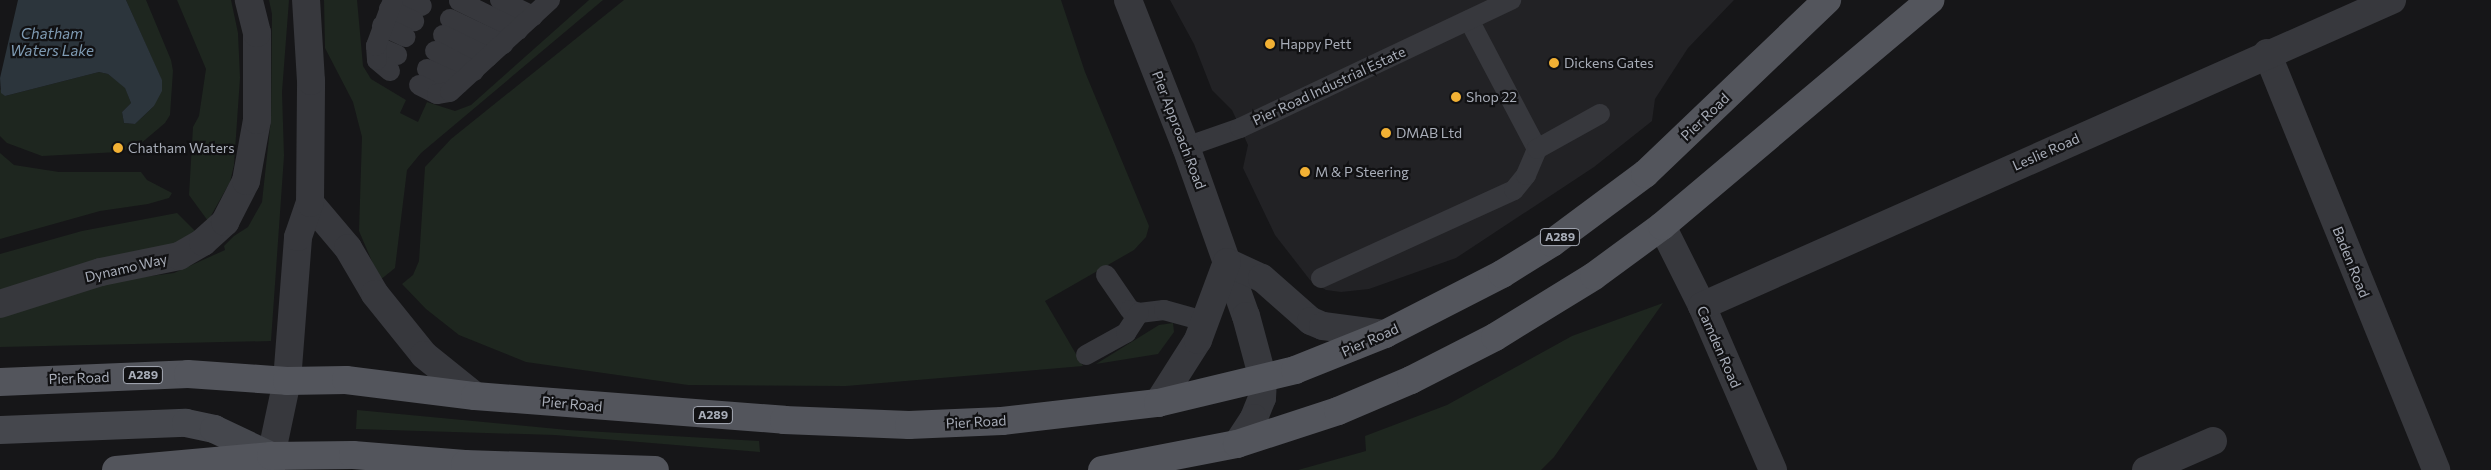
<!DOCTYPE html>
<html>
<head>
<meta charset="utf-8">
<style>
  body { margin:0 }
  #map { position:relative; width:2491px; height:470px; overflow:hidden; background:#161618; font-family:Commissioner,sans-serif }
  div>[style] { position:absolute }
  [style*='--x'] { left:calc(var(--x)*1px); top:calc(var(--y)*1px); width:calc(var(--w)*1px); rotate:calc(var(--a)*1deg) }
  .built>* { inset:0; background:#222225 }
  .green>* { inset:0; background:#1e261f }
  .water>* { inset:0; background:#2c353c }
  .service>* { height:20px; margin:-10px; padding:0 10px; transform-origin:10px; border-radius:10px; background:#37383d }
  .minor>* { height:28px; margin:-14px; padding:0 14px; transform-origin:14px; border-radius:14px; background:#37383d }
  .secondary>* { height:28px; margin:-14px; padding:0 14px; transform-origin:14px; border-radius:14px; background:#45474d }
  .primary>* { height:28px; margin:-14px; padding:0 14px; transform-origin:14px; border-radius:14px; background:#53555c }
  .dots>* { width:14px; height:14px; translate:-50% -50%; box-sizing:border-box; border:2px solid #111113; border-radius:50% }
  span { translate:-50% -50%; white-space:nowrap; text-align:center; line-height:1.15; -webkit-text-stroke:4.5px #111113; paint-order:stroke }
  .shield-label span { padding:1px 4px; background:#111113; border:1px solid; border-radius:4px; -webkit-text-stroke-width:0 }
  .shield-label { font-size:12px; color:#a8adb8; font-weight:700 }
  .poi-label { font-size:14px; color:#a8adb8 }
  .left { translate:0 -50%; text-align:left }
  .street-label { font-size:14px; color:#a8adb8 }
  .water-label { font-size:15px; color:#7f9bb3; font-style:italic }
</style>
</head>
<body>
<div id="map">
  <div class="built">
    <div style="clip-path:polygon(1170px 0,1734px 0,1688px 48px,1655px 99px,1652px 121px,1594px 167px,1456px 258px,1369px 289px,1341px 292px,1326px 290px,1310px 280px,1275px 235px,1243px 168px,1248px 145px,1232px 110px,1212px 90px,1194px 44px)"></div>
  </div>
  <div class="green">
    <div style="clip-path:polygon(126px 0,146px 0,171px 60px,173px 71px,170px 115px,165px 123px,139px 145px,119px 152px,42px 156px,7px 143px,0 136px,0 89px,5px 96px,99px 72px,108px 74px,125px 87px,131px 103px,122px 112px,124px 123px,135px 124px,154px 106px,162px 81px)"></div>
    <div style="clip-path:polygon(177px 0,231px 0,238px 33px,240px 78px,234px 165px,230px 182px,208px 221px,189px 195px,193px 127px,199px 116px,206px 69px)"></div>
    <div style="clip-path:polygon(269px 0,289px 0,282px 92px,284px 156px,271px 341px,0 347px,0 316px,112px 281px,174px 273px,225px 250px,224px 246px,234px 236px,248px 227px,262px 202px,271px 119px,272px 14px)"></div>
    <div style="clip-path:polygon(324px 0,357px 0,363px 66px,371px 79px,406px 100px,400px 113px,418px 122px,427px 102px,455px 111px,471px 105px,589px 0,603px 0,421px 153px,407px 170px,395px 268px,380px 280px,359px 231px,362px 137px,353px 102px,325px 48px)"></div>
    <div style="clip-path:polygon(624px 0,1061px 0,1085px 72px,1149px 226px,1146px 237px,1134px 250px,1045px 301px,1083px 366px,846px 386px,688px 385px,526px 362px,459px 335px,426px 309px,402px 284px,413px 275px,419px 261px,425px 167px,451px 139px)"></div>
    <div style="clip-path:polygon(0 153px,14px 165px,59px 172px,141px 172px,147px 180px,172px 193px,169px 198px,148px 204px,100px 211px,0 239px)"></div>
    <div style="clip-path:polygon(177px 213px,195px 231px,170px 246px,78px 265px,0 293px,0 254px,82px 231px)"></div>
    <div style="clip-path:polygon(1663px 303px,1554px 457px,1541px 470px,1298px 470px,1366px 451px,1365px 436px,1447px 405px,1572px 336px)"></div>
    <div style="clip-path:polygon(1173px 323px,1174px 332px,1158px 354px,1096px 364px,1159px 325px)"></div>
    <div style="clip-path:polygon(357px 410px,568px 430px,759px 441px,760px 452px,555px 435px,356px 429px)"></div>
  </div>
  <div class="water">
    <div style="clip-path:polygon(18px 0,126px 0,162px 80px,162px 91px,154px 106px,135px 124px,124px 123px,122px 112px,131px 103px,125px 88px,108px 74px,99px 72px,5px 96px,1px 93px,0 78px)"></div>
  </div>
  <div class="service">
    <div style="--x:409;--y:0;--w:14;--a:25"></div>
    <div style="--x:500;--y:0;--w:37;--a:26"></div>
    <div style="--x:459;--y:1;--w:66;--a:26.2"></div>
    <div style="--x:389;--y:9;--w:28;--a:26"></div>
    <div style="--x:450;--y:19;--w:59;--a:25.3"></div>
    <div style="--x:1469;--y:20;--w:146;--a:62.2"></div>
    <div style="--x:382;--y:26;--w:26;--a:25"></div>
    <div style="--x:443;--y:35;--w:50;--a:26.1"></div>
    <div style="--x:376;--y:46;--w:23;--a:23"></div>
    <div style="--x:435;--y:51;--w:44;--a:27.1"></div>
    <div style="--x:427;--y:69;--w:35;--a:25"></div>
    <div style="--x:390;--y:71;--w:17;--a:-140"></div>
    <div style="--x:377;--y:60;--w:14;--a:-94"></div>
    <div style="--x:376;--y:46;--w:49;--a:-69.7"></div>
    <div style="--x:419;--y:85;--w:20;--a:27"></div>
    <div style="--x:437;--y:94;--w:13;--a:-9"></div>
    <div style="--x:450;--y:92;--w:136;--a:-42.6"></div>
    <div style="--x:1186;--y:147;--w:57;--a:-19.4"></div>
    <div style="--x:1240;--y:128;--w:300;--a:-25.3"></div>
    <div style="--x:1106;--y:275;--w:42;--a:55.6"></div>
    <div style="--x:1130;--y:310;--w:9;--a:18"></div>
    <div style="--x:1139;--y:313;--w:25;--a:-7"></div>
    <div style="--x:1164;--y:310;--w:41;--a:15.4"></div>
    <div style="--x:1321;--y:278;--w:212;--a:-24.5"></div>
    <div style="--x:1514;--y:190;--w:19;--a:-51"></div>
    <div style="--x:1526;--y:175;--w:28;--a:-67"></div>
    <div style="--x:1537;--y:149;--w:72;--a:-29.1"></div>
    <div style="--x:1086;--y:355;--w:46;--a:-28.8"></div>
    <div style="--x:1126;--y:333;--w:24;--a:-57"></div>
  </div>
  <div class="minor">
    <div style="--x:1128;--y:0;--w:158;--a:68.5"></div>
    <div style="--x:1186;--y:147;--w:179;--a:70.5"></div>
    <div style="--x:1246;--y:316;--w:65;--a:74.9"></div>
    <div style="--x:1263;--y:379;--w:19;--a:93"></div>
    <div style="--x:1262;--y:398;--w:22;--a:112"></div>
    <div style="--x:1254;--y:418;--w:31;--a:123"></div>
    <div style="--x:2267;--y:53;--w:450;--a:67.9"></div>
    <div style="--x:310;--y:203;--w:59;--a:49.8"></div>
    <div style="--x:348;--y:248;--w:53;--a:59.6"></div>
    <div style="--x:375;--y:294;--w:78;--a:51.2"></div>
    <div style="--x:424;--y:355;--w:65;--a:38.8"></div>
    <div style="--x:1662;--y:226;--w:89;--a:63.4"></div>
    <div style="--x:1702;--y:306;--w:179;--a:66.6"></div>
    <div style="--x:1227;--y:262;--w:38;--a:25"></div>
    <div style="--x:1262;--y:278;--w:65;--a:41.3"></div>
    <div style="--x:1311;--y:321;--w:13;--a:23"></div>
    <div style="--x:1323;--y:326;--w:63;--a:7.4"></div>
    <div style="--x:0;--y:304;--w:106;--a:-17.6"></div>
    <div style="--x:101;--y:272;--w:80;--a:-11.6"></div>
    <div style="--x:179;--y:256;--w:28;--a:-30"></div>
    <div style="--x:203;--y:242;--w:30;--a:-42"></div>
    <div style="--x:225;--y:222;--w:46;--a:-62.9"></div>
    <div style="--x:246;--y:181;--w:62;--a:-79.8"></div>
    <div style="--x:257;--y:120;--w:87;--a:-90"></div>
    <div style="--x:257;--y:33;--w:34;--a:-104"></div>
    <div style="--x:1702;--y:306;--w:755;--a:-23.92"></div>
    <div style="--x:1158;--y:403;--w:75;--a:-57.6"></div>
    <div style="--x:1198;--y:340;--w:83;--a:-69.6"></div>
    <div style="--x:271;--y:456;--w:77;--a:-78"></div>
    <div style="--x:287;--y:381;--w:144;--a:-85.6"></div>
    <div style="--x:298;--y:237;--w:36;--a:-71"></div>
    <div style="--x:310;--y:203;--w:122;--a:-89.5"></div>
    <div style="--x:311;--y:81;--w:81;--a:-93.5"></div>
    <div style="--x:2146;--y:470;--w:73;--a:-23.4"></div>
  </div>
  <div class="secondary">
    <div style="--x:0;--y:430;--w:186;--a:-2.2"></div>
    <div style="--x:186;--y:423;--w:29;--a:12"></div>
    <div style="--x:214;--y:429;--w:63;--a:25.3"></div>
    <div style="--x:271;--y:456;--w:14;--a:90"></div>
  </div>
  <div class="primary">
    <div style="--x:0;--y:382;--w:188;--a:-2.4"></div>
    <div style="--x:188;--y:374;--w:99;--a:4"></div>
    <div style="--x:287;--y:381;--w:59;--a:-1"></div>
    <div style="--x:346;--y:380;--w:130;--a:7.1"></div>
    <div style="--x:475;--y:396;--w:310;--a:4.4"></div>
    <div style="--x:784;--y:420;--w:125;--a:2.3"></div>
    <div style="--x:909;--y:425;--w:93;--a:-2.5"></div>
    <div style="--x:1002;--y:421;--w:157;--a:-6.6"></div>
    <div style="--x:1158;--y:403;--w:141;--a:-13.5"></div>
    <div style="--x:1295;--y:370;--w:97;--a:-21.8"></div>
    <div style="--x:1385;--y:334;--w:131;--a:-27.1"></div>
    <div style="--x:1502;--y:274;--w:59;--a:-31.8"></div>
    <div style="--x:1552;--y:243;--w:116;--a:-36.6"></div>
    <div style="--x:1645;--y:174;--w:252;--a:-43.7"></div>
    <div style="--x:116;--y:470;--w:156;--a:-5.2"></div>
    <div style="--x:271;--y:456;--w:82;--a:-0.7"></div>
    <div style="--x:353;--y:455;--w:112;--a:4.6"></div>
    <div style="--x:465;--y:464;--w:190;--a:1.8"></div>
    <div style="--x:1102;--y:470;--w:137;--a:-10.9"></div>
    <div style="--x:1237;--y:444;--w:106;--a:-18.1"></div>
    <div style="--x:1338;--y:411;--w:79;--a:-23"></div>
    <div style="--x:1411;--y:380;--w:94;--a:-27.1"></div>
    <div style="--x:1495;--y:337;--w:116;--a:-31.6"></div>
    <div style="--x:1594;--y:276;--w:84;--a:-36.3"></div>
    <div style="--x:1662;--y:226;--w:351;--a:-40.1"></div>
  </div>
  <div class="dots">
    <div style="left:1270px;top:44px;background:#f2b134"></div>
    <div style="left:1554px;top:63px;background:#f2b134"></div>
    <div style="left:1456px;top:97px;background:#f2b134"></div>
    <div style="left:1386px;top:133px;background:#f2b134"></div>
    <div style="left:118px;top:148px;background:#f2b134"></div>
    <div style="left:1305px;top:172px;background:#f2b134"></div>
  </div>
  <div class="shield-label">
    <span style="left:1560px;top:237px">A289</span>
    <span style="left:143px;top:375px">A289</span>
    <span style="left:713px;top:415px">A289</span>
  </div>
  <div class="poi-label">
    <span class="left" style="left:1280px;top:44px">Happy Pett</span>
    <span class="left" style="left:1564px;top:63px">Dickens Gates</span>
    <span class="left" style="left:1466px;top:97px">Shop 22</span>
    <span class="left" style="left:1396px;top:133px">DMAB Ltd</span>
    <span class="left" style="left:128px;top:148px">Chatham Waters</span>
    <span class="left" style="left:1315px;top:172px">M &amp; P Steering</span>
  </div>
  <div class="street-label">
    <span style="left:1329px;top:86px;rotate:-25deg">Pier Road Industrial Estate</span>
    <span style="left:1705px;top:117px;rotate:-44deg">Pier Road</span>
    <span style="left:1179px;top:130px;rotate:69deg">Pier Approach Road</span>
    <span style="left:2046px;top:152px;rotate:-24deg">Leslie Road</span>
    <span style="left:2351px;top:262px;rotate:68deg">Baden Road</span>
    <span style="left:126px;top:268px;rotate:-13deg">Dynamo Way</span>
    <span style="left:1370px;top:340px;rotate:-24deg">Pier Road</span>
    <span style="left:1719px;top:347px;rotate:66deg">Camden Road</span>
    <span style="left:79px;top:378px;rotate:-2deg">Pier Road</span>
    <span style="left:572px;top:404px;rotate:5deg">Pier Road</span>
    <span style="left:976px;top:422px;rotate:-3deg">Pier Road</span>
  </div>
  <div class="water-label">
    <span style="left:52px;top:42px">Chatham<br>Waters Lake</span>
  </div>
</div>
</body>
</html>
